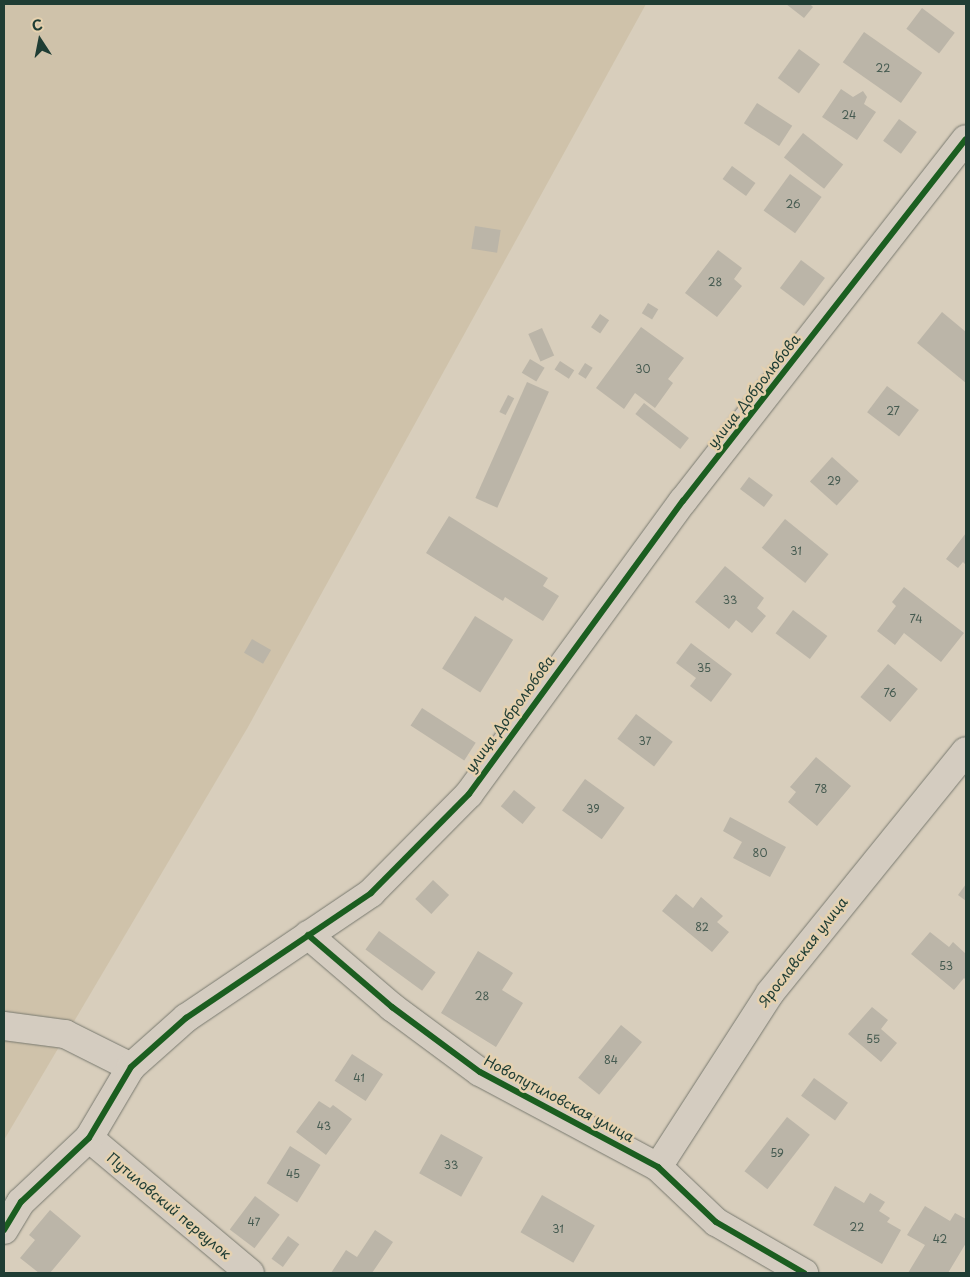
<!DOCTYPE html>
<html>
<head>
<meta charset="utf-8">
<style>
  body { margin:0 }
  #map { position:relative; width:970px; height:1277px; overflow:hidden; background:#d8cebc; font-family:"Playpen Sans",sans-serif }
  div>[style] { position:absolute }
  [style*='--x'] { left:calc(var(--x)*1px); top:calc(var(--y)*1px); width:calc(var(--w)*1px); rotate:calc(var(--a)*1deg) }
  .built>* { inset:0; background:#cfc2aa }
  .building>* { inset:0; background:#bbb5a8; transform-origin:0 0 }
  .roads { filter:drop-shadow(0 0 1px #78796f) drop-shadow(0 0 1px #78796f) }
  .minor>* { height:28px; margin:-14px; padding:0 14px; transform-origin:14px; border-radius:14px; background:#d4ccc0 }
  .cycleway>* { height:6px; margin:-3px; padding:0 3px; transform-origin:3px; border-radius:3px; background:#1b5e20 }
  span { translate:-50% -50%; white-space:nowrap; text-align:center; line-height:1.15; -webkit-text-stroke:5px #e5d1af; paint-order:stroke }
  .number-label { font-size:11px; color:#465b51 }
  .number-label span { -webkit-text-stroke-width:0 }
  .street-label { font-size:14px; color:#1f3d34 }
  .frame { position:absolute; inset:0; border:5px solid #1f3d34; pointer-events:none }
  .north { position:absolute; left:15px; top:15px; width:50px; height:50px; -webkit-text-stroke:4px #e5d1af; paint-order:stroke; rotate:349deg; font-size:14px; font-weight:700; line-height:20px; text-align:center; color:#1f3d34 }
  .north::after { content:''; display:block; margin:auto; width:18px; height:22px; background:#1f3d34; clip-path:polygon(50% 0,100% 100%,50% 72%,0 100%) }
</style>
</head>
<body>
<div id="map">
  <div class="built">
    <div style="clip-path:polygon(4px 4px,646px 4px,248px 727px,4px 1140px)"></div>
  </div>
  <div class="building">
    <div style="clip-path:polygon(786px 4px,810px 4px,813px 7px,804px 18px)"></div>
    <div style="left:922px;top:8px;width:41px;height:26px;rotate:37deg"></div>
    <div style="left:864px;top:32px;width:71px;height:37px;rotate:35deg"></div>
    <div style="left:799px;top:49px;width:26px;height:36px;rotate:36deg"></div>
    <div style="clip-path:polygon(841px 89px,853px 97px,863px 91px,867px 97px,864px 104px,876px 112px,857px 140px,822px 117px)"></div>
    <div style="left:757px;top:103px;width:42px;height:24px;rotate:33deg"></div>
    <div style="left:899px;top:119px;width:22px;height:27px;rotate:36deg"></div>
    <div style="left:803px;top:133px;width:51px;height:31px;rotate:38deg"></div>
    <div style="left:732px;top:166px;width:29px;height:16px;rotate:36deg"></div>
    <div style="left:790px;top:174px;width:39px;height:45px;rotate:36deg"></div>
    <div style="left:475px;top:226px;width:26px;height:23px;rotate:9deg"></div>
    <div style="clip-path:polygon(718px 250px,742px 268px,734px 279px,742px 286px,717px 317px,685px 293px)"></div>
    <div style="left:801px;top:260px;width:30px;height:35px;rotate:37deg"></div>
    <div style="left:648px;top:303px;width:12px;height:12px;rotate:31deg"></div>
    <div style="clip-path:polygon(942px 312px,966px 332px,966px 383px,917px 343px)"></div>
    <div style="left:600px;top:314px;width:11px;height:16px;rotate:34deg"></div>
    <div style="clip-path:polygon(641px 327px,684px 358px,668px 379px,673px 383px,655px 408px,635px 393px,624px 409px,596px 388px)"></div>
    <div style="left:542px;top:328px;width:30px;height:15px;rotate:66deg"></div>
    <div style="left:530px;top:359px;width:17px;height:16px;rotate:31deg"></div>
    <div style="left:560px;top:361px;width:17px;height:10px;rotate:33deg"></div>
    <div style="left:585px;top:363px;width:9px;height:13px;rotate:32deg"></div>
    <div style="left:527px;top:382px;width:24px;height:127px;rotate:24deg"></div>
    <div style="left:887px;top:386px;width:40px;height:33px;rotate:37deg"></div>
    <div style="left:508px;top:395px;width:7px;height:19px;rotate:27deg"></div>
    <div style="left:644px;top:403px;width:57px;height:14px;rotate:38deg"></div>
    <div style="left:832px;top:457px;width:36px;height:33px;rotate:42deg"></div>
    <div style="left:749px;top:477px;width:30px;height:15px;rotate:37deg"></div>
    <div style="clip-path:polygon(449px 516px,548px 578px,543px 586px,559px 596px,543px 621px,505px 597px,503px 601px,426px 553px)"></div>
    <div style="left:785px;top:519px;width:56px;height:37px;rotate:39deg"></div>
    <div style="clip-path:polygon(966px 533px,966px 565px,963px 562px,958px 568px,946px 559px)"></div>
    <div style="clip-path:polygon(725px 566px,764px 598px,757px 608px,766px 616px,752px 633px,736px 620px,729px 629px,695px 602px)"></div>
    <div style="clip-path:polygon(904px 587px,964px 633px,941px 662px,904px 633px,895px 645px,877px 631px,896px 606px,892px 602px)"></div>
    <div style="left:793px;top:610px;width:43px;height:29px;rotate:37deg"></div>
    <div style="left:475px;top:616px;width:45px;height:62px;rotate:32deg"></div>
    <div style="left:252px;top:639px;width:22px;height:16px;rotate:30deg"></div>
    <div style="clip-path:polygon(691px 643px,732px 674px,711px 702px,690px 686px,696px 678px,676px 663px)"></div>
    <div style="left:888px;top:664px;width:39px;height:43px;rotate:40deg"></div>
    <div style="left:422px;top:708px;width:64px;height:21px;rotate:33deg"></div>
    <div style="left:636px;top:714px;width:46px;height:31px;rotate:37deg"></div>
    <div style="clip-path:polygon(816px 757px,851px 786px,817px 826px,788px 802px,796px 792px,790px 787px)"></div>
    <div style="left:585px;top:779px;width:49px;height:39px;rotate:36deg"></div>
    <div style="left:514px;top:790px;width:28px;height:21px;rotate:39deg"></div>
    <div style="clip-path:polygon(730px 817px,786px 847px,770px 877px,733px 858px,742px 842px,723px 831px)"></div>
    <div style="left:433px;top:880px;width:22px;height:26px;rotate:43deg"></div>
    <div style="clip-path:polygon(966px 884px,966px 901px,958px 895px)"></div>
    <div style="clip-path:polygon(676px 894px,693px 908px,701px 897px,723px 916px,717px 922px,729px 932px,712px 952px,662px 911px)"></div>
    <div style="left:379px;top:931px;width:70px;height:23px;rotate:36deg"></div>
    <div style="clip-path:polygon(930px 932px,949px 947px,953px 942px,966px 954px,966px 980px,964px 978px,954px 990px,911px 954px)"></div>
    <div style="clip-path:polygon(478px 951px,513px 973px,502px 990px,523px 1003px,496px 1047px,441px 1013px)"></div>
    <div style="clip-path:polygon(872px 1007px,888px 1020px,881px 1029px,897px 1043px,881px 1062px,848px 1034px)"></div>
    <div style="left:621px;top:1025px;width:27px;height:68px;rotate:39deg"></div>
    <div style="left:352px;top:1054px;width:37px;height:32px;rotate:33deg"></div>
    <div style="left:814px;top:1078px;width:42px;height:22px;rotate:36deg"></div>
    <div style="clip-path:polygon(319px 1101px,330px 1108px,333px 1105px,352px 1119px,326px 1155px,296px 1132px)"></div>
    <div style="left:787px;top:1117px;width:29px;height:69px;rotate:38deg"></div>
    <div style="left:441px;top:1134px;width:48px;height:45px;rotate:29deg"></div>
    <div style="left:290px;top:1146px;width:36px;height:44px;rotate:32deg"></div>
    <div style="clip-path:polygon(835px 1186px,864px 1203px,870px 1193px,885px 1202px,879px 1211px,890px 1218px,887px 1222px,901px 1230px,882px 1264px,813px 1225px)"></div>
    <div style="left:542px;top:1195px;width:61px;height:43px;rotate:30deg"></div>
    <div style="left:255px;top:1196px;width:31px;height:42px;rotate:37deg"></div>
    <div style="clip-path:polygon(925px 1206px,950px 1221px,955px 1213px,966px 1219px,966px 1243px,948px 1273px,908px 1273px,925px 1245px,907px 1235px)"></div>
    <div style="clip-path:polygon(50px 1210px,81px 1236px,50px 1273px,39px 1273px,20px 1258px,35px 1240px,29px 1235px)"></div>
    <div style="clip-path:polygon(375px 1230px,393px 1242px,372px 1273px,331px 1273px,346px 1250px,357px 1257px)"></div>
    <div style="left:288px;top:1236px;width:14px;height:28px;rotate:36deg"></div>
  </div>
  <div class="roads">
    <div class="minor">
      <div style="--x:308;--y:935;--w:111;--a:40.6"></div>
      <div style="--x:392;--y:1007;--w:109;--a:36.5"></div>
      <div style="--x:480;--y:1072;--w:202;--a:28.1"></div>
      <div style="--x:658;--y:1167;--w:80;--a:43.5"></div>
      <div style="--x:716;--y:1222;--w:102;--a:30.1"></div>
      <div style="--x:4;--y:1026;--w:62;--a:7.5"></div>
      <div style="--x:65;--y:1034;--w:74;--a:26.6"></div>
      <div style="--x:89;--y:1138;--w:210;--a:40"></div>
      <div style="--x:658;--y:1167;--w:207;--a:-57.2"></div>
      <div style="--x:770;--y:993;--w:311;--a:-51"></div>
      <div style="--x:4;--y:1230;--w:33;--a:-59"></div>
      <div style="--x:21;--y:1202;--w:93;--a:-43.3"></div>
      <div style="--x:89;--y:1138;--w:82;--a:-59.4"></div>
      <div style="--x:131;--y:1067;--w:74;--a:-41.7"></div>
      <div style="--x:186;--y:1018;--w:223;--a:-34"></div>
      <div style="--x:371;--y:893;--w:139;--a:-45.3"></div>
      <div style="--x:469;--y:794;--w:363;--a:-53.9"></div>
      <div style="--x:683;--y:501;--w:459;--a:-52"></div>
    </div>
  </div>
  <div class="cycleway">
    <div style="--x:308;--y:935;--w:111;--a:40.6"></div>
    <div style="--x:392;--y:1007;--w:109;--a:36.5"></div>
    <div style="--x:480;--y:1072;--w:202;--a:28.1"></div>
    <div style="--x:658;--y:1167;--w:80;--a:43.5"></div>
    <div style="--x:716;--y:1222;--w:102;--a:30.1"></div>
    <div style="--x:4;--y:1230;--w:33;--a:-59"></div>
    <div style="--x:21;--y:1202;--w:93;--a:-43.3"></div>
    <div style="--x:89;--y:1138;--w:82;--a:-59.4"></div>
    <div style="--x:131;--y:1067;--w:74;--a:-41.7"></div>
    <div style="--x:186;--y:1018;--w:223;--a:-34"></div>
    <div style="--x:371;--y:893;--w:139;--a:-45.3"></div>
    <div style="--x:469;--y:794;--w:363;--a:-53.9"></div>
    <div style="--x:683;--y:501;--w:459;--a:-52"></div>
  </div>
  <div class="number-label">
    <span style="left:883px;top:68px">22</span>
    <span style="left:849px;top:115px">24</span>
    <span style="left:793px;top:204px">26</span>
    <span style="left:715px;top:282px">28</span>
    <span style="left:643px;top:369px">30</span>
    <span style="left:893px;top:411px">27</span>
    <span style="left:834px;top:481px">29</span>
    <span style="left:796px;top:551px">31</span>
    <span style="left:730px;top:600px">33</span>
    <span style="left:916px;top:619px">74</span>
    <span style="left:704px;top:668px">35</span>
    <span style="left:890px;top:693px">76</span>
    <span style="left:645px;top:741px">37</span>
    <span style="left:821px;top:789px">78</span>
    <span style="left:593px;top:809px">39</span>
    <span style="left:760px;top:853px">80</span>
    <span style="left:702px;top:927px">82</span>
    <span style="left:946px;top:966px">53</span>
    <span style="left:482px;top:996px">28</span>
    <span style="left:873px;top:1039px">55</span>
    <span style="left:611px;top:1060px">84</span>
    <span style="left:359px;top:1078px">41</span>
    <span style="left:324px;top:1126px">43</span>
    <span style="left:777px;top:1153px">59</span>
    <span style="left:451px;top:1165px">33</span>
    <span style="left:293px;top:1174px">45</span>
    <span style="left:254px;top:1222px">47</span>
    <span style="left:857px;top:1227px">22</span>
    <span style="left:558px;top:1229px">31</span>
    <span style="left:940px;top:1239px">42</span>
  </div>
  <div class="street-label">
    <span style="left:754px;top:391px;rotate:-52deg">улица Добролюбова</span>
    <span style="left:510px;top:714px;rotate:-54deg">улица Добролюбова</span>
    <span style="left:803px;top:952px;rotate:-52deg">Ярославская улица</span>
    <span style="left:559px;top:1099px;rotate:28deg">Новопутиловская улица</span>
    <span style="left:169px;top:1206px;rotate:40deg">Путиловский переулок</span>
  </div>
  <div class="frame"></div>
  <div class="north">С</div>
</div>
</body>
</html>
